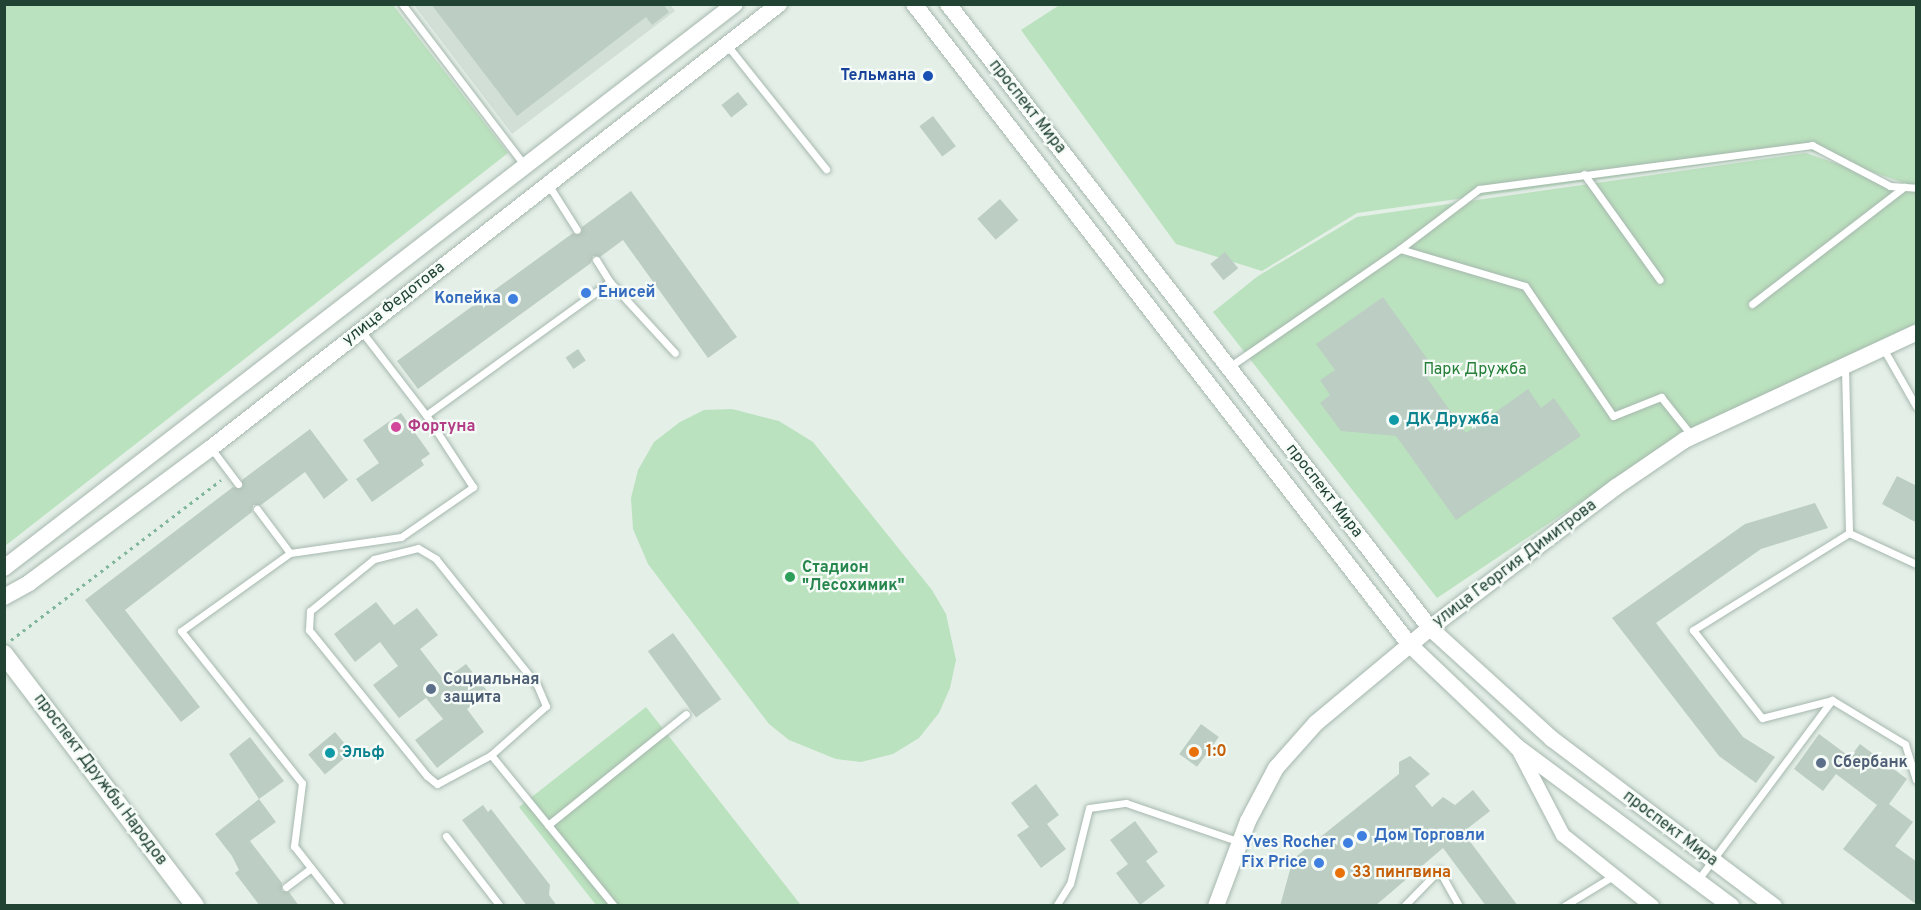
<!DOCTYPE html>
<html>
<head>
<meta charset="utf-8">
<style>
  body { margin:0 }
  #map { position:relative; width:1921px; height:910px; overflow:hidden; background:#e4efe8; font-family:Overpass,sans-serif }
  div>[style] { position:absolute }
  [style*='--x'] { left:calc(var(--x)*1px); top:calc(var(--y)*1px); width:calc(var(--w)*1px); rotate:calc(var(--a)*1deg) }
  .built>* { inset:0; background:#d2dfd7 }
  .green>* { inset:0; background:#bbe2be }
  .building>* { inset:0; background:#bccdc3; transform-origin:0 0 }
  .path>* { height:3px; margin-top:-1.5px; transform-origin:0; background:repeating-linear-gradient(90deg,#81b69b 0 3px,transparent 0 7.5px) }
  .roads { filter:drop-shadow(0 0 2px #a6b8ae) drop-shadow(0 0 2px #a6b8ae) }
  .service>* { height:7px; margin:-3.5px; padding:0 3.5px; transform-origin:3.5px; border-radius:3.5px; background:#fff }
  .minor>* { height:14px; margin:-7px; padding:0 7px; transform-origin:7px; border-radius:7px; background:#fff }
  .tertiary>* { height:16px; margin:-8px; padding:0 8px; transform-origin:8px; border-radius:8px; background:#fff }
  .secondary>* { height:18px; margin:-9px; padding:0 9px; transform-origin:9px; border-radius:9px; background:#fff }
  .dots>* { width:16px; height:16px; translate:-50% -50%; box-sizing:border-box; border:3px solid #f5fbf7; border-radius:50% }
  span { translate:-50% -50%; white-space:nowrap; text-align:center; line-height:1.15; -webkit-text-stroke:4.5px #f5fbf7; paint-order:stroke }
  .transit-label { font-size:16px; color:#164399; font-weight:700 }
  .right { translate:-100% -50%; text-align:right }
  .street-label { font-size:16px; color:#214333 }
  .shop-label { font-size:16px; color:#366cbe; font-weight:700 }
  .left { translate:0 -50%; text-align:left }
  .park-label { font-size:16px; color:#267f38 }
  .culture-label { font-size:16px; color:#0d838f; font-weight:700 }
  .hotel-label { font-size:16px; color:#b23c85; font-weight:700 }
  .leisure-label { font-size:16px; color:#27864d; font-weight:700 }
  .service-label { font-size:16px; color:#4e5e75; font-weight:700 }
  .food-label { font-size:16px; color:#c56008; font-weight:700 }
  .frame { position:absolute; inset:0; border:6px solid #214333; pointer-events:none }
</style>
</head>
<body>
<div id="map">
  <div class="built">
    <div style="clip-path:polygon(670px 4px,675px 11px,512px 134px,414px 5px)"></div>
  </div>
  <div class="green">
    <div style="clip-path:polygon(5px 4px,393px 5px,508px 153px,5px 546px)"></div>
    <div style="clip-path:polygon(1061px 4px,1916px 5px,1916px 187px,1808px 150px,1357px 213px,1262px 271px,1176px 244px,1021px 30px)"></div>
    <div style="clip-path:polygon(1806px 153px,1916px 191px,1916px 326px,1678px 437px,1437px 598px,1213px 312px,1258px 276px,1357px 217px)"></div>
    <div style="clip-path:polygon(732px 409px,779px 421px,813px 442px,932px 590px,946px 614px,956px 660px,950px 688px,939px 713px,919px 738px,893px 754px,861px 762px,836px 759px,789px 740px,769px 724px,648px 564px,633px 529px,631px 498px,638px 470px,654px 442px,680px 422px,704px 410px)"></div>
    <div style="clip-path:polygon(646px 707px,800px 904px,798px 906px,596px 905px,519px 807px)"></div>
  </div>
  <div class="building">
    <div style="clip-path:polygon(431px 4px,663px 4px,669px 12px,652px 25px,646px 17px,517px 116px)"></div>
    <div style="left:738px;top:92px;width:16px;height:21px;rotate:52deg"></div>
    <div style="left:933px;top:116px;width:38px;height:17px;rotate:53deg"></div>
    <div style="clip-path:polygon(631px 191px,737px 337px,708px 358px,623px 240px,600px 257px,593px 256px,591px 263px,418px 389px,397px 361px,573px 233px,580px 234px,582px 227px)"></div>
    <div style="left:1000px;top:199px;width:28px;height:30px;rotate:49deg"></div>
    <div style="left:1225px;top:252px;width:21px;height:19px;rotate:51deg"></div>
    <div style="clip-path:polygon(1383px 297px,1436px 371px,1427px 378px,1466px 433px,1528px 389px,1541px 408px,1554px 398px,1581px 436px,1456px 520px,1396px 436px,1341px 431px,1320px 403px,1330px 395px,1320px 380px,1335px 370px,1316px 344px)"></div>
    <div style="left:578px;top:349px;width:14px;height:15px;rotate:56deg"></div>
    <div style="clip-path:polygon(401px 413px,430px 454px,421px 460px,424px 465px,372px 502px,356px 479px,379px 463px,363px 440px)"></div>
    <div style="clip-path:polygon(310px 429px,348px 480px,324px 499px,305px 472px,261px 505px,253px 505px,252px 512px,125px 610px,200px 707px,181px 722px,85px 600px,233px 487px,242px 488px,242px 480px)"></div>
    <div style="clip-path:polygon(1897px 476px,1917px 486px,1917px 523px,1882px 504px)"></div>
    <div style="clip-path:polygon(1815px 503px,1828px 528px,1761px 549px,1656px 623px,1743px 737px,1775px 757px,1756px 783px,1719px 756px,1612px 618px,1745px 524px)"></div>
    <div style="clip-path:polygon(376px 602px,394px 625px,417px 608px,438px 635px,420px 649px,444px 680px,466px 664px,488px 692px,467px 709px,484px 732px,437px 768px,415px 740px,443px 719px,426px 698px,399px 718px,373px 685px,398px 666px,380px 642px,355px 662px,334px 634px)"></div>
    <div style="left:673px;top:633px;width:82px;height:31px;rotate:54deg"></div>
    <div style="left:1201px;top:724px;width:22px;height:37px;rotate:36deg"></div>
    <div style="left:335px;top:732px;width:26px;height:35px;rotate:50deg"></div>
    <div style="clip-path:polygon(1819px 734px,1850px 757px,1860px 744px,1907px 779px,1889px 804px,1913px 822px,1895px 846px,1917px 862px,1917px 905px,1843px 849px,1877px 805px,1836px 774px,1823px 791px,1794px 769px)"></div>
    <div style="clip-path:polygon(250px 737px,284px 781px,259px 799px,229px 754px)"></div>
    <div style="clip-path:polygon(1410px 756px,1430px 774px,1415px 786px,1432px 807px,1443px 797px,1455px 805px,1473px 790px,1490px 811px,1463px 832px,1518px 906px,1486px 906px,1443px 848px,1375px 906px,1280px 906px,1293px 859px,1399px 774px,1399px 762px)"></div>
    <div style="clip-path:polygon(1036px 784px,1059px 815px,1047px 824px,1066px 849px,1041px 868px,1017px 835px,1029px 827px,1011px 803px)"></div>
    <div style="clip-path:polygon(259px 799px,276px 822px,250px 841px,282px 883px,282px 891px,289px 892px,299px 906px,260px 906px,235px 873px,239px 870px,232px 856px,215px 834px)"></div>
    <div style="clip-path:polygon(483px 805px,488px 812px,491px 809px,550px 885px,549px 895px,557px 906px,527px 906px,462px 820px)"></div>
    <div style="clip-path:polygon(1135px 821px,1158px 852px,1146px 861px,1165px 886px,1140px 905px,1116px 873px,1128px 864px,1110px 840px)"></div>
  </div>
  <div class="path">
    <div style="--x:11;--y:640;--w:264;--a:-37.3"></div>
  </div>
  <div class="roads">
    <div class="service">
      <div style="--x:402;--y:4;--w:203;--a:52.8"></div>
      <div style="--x:727;--y:45;--w:159;--a:51.4"></div>
      <div style="--x:1584;--y:174;--w:130;--a:54.4"></div>
      <div style="--x:548;--y:184;--w:54;--a:57.8"></div>
      <div style="--x:1400;--y:249;--w:99;--a:-37.2"></div>
      <div style="--x:1479;--y:189;--w:336;--a:-7.5"></div>
      <div style="--x:1812;--y:145;--w:88;--a:27.7"></div>
      <div style="--x:1890;--y:186;--w:26;--a:4"></div>
      <div style="--x:610;--y:282;--w:96;--a:47.5"></div>
      <div style="--x:1752;--y:304;--w:192;--a:-37.6"></div>
      <div style="--x:362;--y:332;--w:105;--a:52.4"></div>
      <div style="--x:1883;--y:348;--w:67;--a:60.4"></div>
      <div style="--x:1229;--y:367;--w:208;--a:-34.6"></div>
      <div style="--x:1400;--y:249;--w:130;--a:16.5"></div>
      <div style="--x:1525;--y:286;--w:157;--a:55.9"></div>
      <div style="--x:1613;--y:416;--w:52;--a:-21.6"></div>
      <div style="--x:1661;--y:397;--w:50;--a:51.5"></div>
      <div style="--x:1845;--y:368;--w:165;--a:88.6"></div>
      <div style="--x:1849;--y:533;--w:184;--a:148.1"></div>
      <div style="--x:1693;--y:630;--w:112;--a:51.9"></div>
      <div style="--x:1762;--y:718;--w:72;--a:-14.4"></div>
      <div style="--x:1832;--y:700;--w:85;--a:31.1"></div>
      <div style="--x:1905;--y:744;--w:37;--a:73"></div>
      <div style="--x:211;--y:448;--w:45;--a:53.1"></div>
      <div style="--x:257;--y:509;--w:55;--a:53.1"></div>
      <div style="--x:290;--y:553;--w:134;--a:144.4"></div>
      <div style="--x:181;--y:631;--w:194;--a:51.5"></div>
      <div style="--x:302;--y:783;--w:64;--a:97.2"></div>
      <div style="--x:294;--y:846;--w:76;--a:51.9"></div>
      <div style="--x:1849;--y:533;--w:74;--a:24.8"></div>
      <div style="--x:418;--y:548;--w:21;--a:31"></div>
      <div style="--x:436;--y:559;--w:161;--a:51.3"></div>
      <div style="--x:537;--y:685;--w:23;--a:67"></div>
      <div style="--x:546;--y:706;--w:74;--a:138.3"></div>
      <div style="--x:491;--y:755;--w:61;--a:151.8"></div>
      <div style="--x:437;--y:784;--w:13;--a:-141"></div>
      <div style="--x:427;--y:776;--w:188;--a:-128.9"></div>
      <div style="--x:309;--y:630;--w:19;--a:-87"></div>
      <div style="--x:310;--y:611;--w:82;--a:-39.1"></div>
      <div style="--x:374;--y:559;--w:45;--a:-14"></div>
      <div style="--x:290;--y:553;--w:112;--a:-8.2"></div>
      <div style="--x:401;--y:537;--w:88;--a:-34.8"></div>
      <div style="--x:473;--y:487;--w:86;--a:-123.1"></div>
      <div style="--x:426;--y:415;--w:227;--a:-35.9"></div>
      <div style="--x:610;--y:282;--w:26;--a:-122"></div>
      <div style="--x:491;--y:755;--w:195;--a:50.8"></div>
      <div style="--x:548;--y:825;--w:177;--a:-38.8"></div>
      <div style="--x:446;--y:836;--w:88;--a:52.4"></div>
      <div style="--x:1697;--y:881;--w:226;--a:-53.3"></div>
      <div style="--x:286;--y:887;--w:31;--a:-37"></div>
      <div style="--x:1056;--y:906;--w:26;--a:-58"></div>
      <div style="--x:1070;--y:884;--w:78;--a:-76"></div>
      <div style="--x:1089;--y:808;--w:37;--a:-8"></div>
      <div style="--x:1126;--y:803;--w:120;--a:18.9"></div>
      <div style="--x:1404;--y:906;--w:50;--a:-45.8"></div>
      <div style="--x:1439;--y:870;--w:41;--a:60.9"></div>
      <div style="--x:1564;--y:906;--w:57;--a:-31.5"></div>
    </div>
    <div class="minor">
      <div style="--x:1518;--y:749;--w:97;--a:62.4"></div>
      <div style="--x:1563;--y:835;--w:114;--a:38.6"></div>
    </div>
    <div class="tertiary">
      <div style="--x:914;--y:4;--w:810;--a:52.27"></div>
      <div style="--x:1410;--y:645;--w:148;--a:43.6"></div>
      <div style="--x:1517;--y:747;--w:267;--a:36.6"></div>
      <div style="--x:948;--y:4;--w:788;--a:52.32"></div>
      <div style="--x:1430;--y:628;--w:165;--a:42.3"></div>
      <div style="--x:1552;--y:739;--w:278;--a:37"></div>
      <div style="--x:4;--y:568;--w:923;--a:-37.65"></div>
      <div style="--x:4;--y:597;--w:29;--a:-29"></div>
      <div style="--x:29;--y:583;--w:227;--a:-36.6"></div>
      <div style="--x:211;--y:448;--w:721;--a:-38.01"></div>
      <div style="--x:1216;--y:906;--w:91;--a:-69.4"></div>
      <div style="--x:1248;--y:821;--w:60;--a:-62.2"></div>
      <div style="--x:1276;--y:768;--w:60;--a:-48.4"></div>
      <div style="--x:1316;--y:723;--w:148;--a:-39.8"></div>
      <div style="--x:1430;--y:628;--w:233;--a:-37.2"></div>
      <div style="--x:1616;--y:487;--w:83;--a:-34.3"></div>
      <div style="--x:1685;--y:440;--w:255;--a:-24.9"></div>
    </div>
    <div class="secondary">
      <div style="--x:4;--y:654;--w:316;--a:52.8"></div>
    </div>
  </div>
  <div class="dots">
    <div style="left:928px;top:76px;background:#1a4fb4"></div>
    <div style="left:586px;top:293px;background:#3f7fe0"></div>
    <div style="left:513px;top:299px;background:#3f7fe0"></div>
    <div style="left:1394px;top:420px;background:#0f9aa8"></div>
    <div style="left:396px;top:427px;background:#d1479c"></div>
    <div style="left:790px;top:577px;background:#2e9e5b"></div>
    <div style="left:431px;top:689px;background:#5c6f8a"></div>
    <div style="left:1194px;top:752px;background:#e8710a"></div>
    <div style="left:330px;top:753px;background:#0f9aa8"></div>
    <div style="left:1821px;top:763px;background:#5c6f8a"></div>
    <div style="left:1362px;top:836px;background:#3f7fe0"></div>
    <div style="left:1348px;top:843px;background:#3f7fe0"></div>
    <div style="left:1319px;top:863px;background:#3f7fe0"></div>
    <div style="left:1340px;top:873px;background:#e8710a"></div>
  </div>
  <div class="transit-label">
    <span class="right" style="left:916px;top:76px">Тельмана</span>
  </div>
  <div class="street-label">
    <span style="left:1027px;top:107px;rotate:52deg">проспект Мира</span>
    <span style="left:394px;top:304px;rotate:-38deg">улица Федотова</span>
    <span style="left:1324px;top:491px;rotate:52deg">проспект Мира</span>
    <span style="left:1515px;top:564px;rotate:-37deg">улица Георгия Димитрова</span>
    <span style="left:100px;top:780px;rotate:53deg">проспект Дружбы Народов</span>
    <span style="left:1670px;top:829px;rotate:37deg">проспект Мира</span>
  </div>
  <div class="shop-label">
    <span class="left" style="left:598px;top:293px">Енисей</span>
    <span class="right" style="left:501px;top:299px">Копейка</span>
    <span class="left" style="left:1374px;top:836px">Дом Торговли</span>
    <span class="right" style="left:1336px;top:843px">Yves Rocher</span>
    <span class="right" style="left:1307px;top:863px">Fix Price</span>
  </div>
  <div class="park-label">
    <span style="left:1475px;top:370px">Парк Дружба</span>
  </div>
  <div class="culture-label">
    <span class="left" style="left:1406px;top:420px">ДК Дружба</span>
    <span class="left" style="left:342px;top:753px">Эльф</span>
  </div>
  <div class="hotel-label">
    <span class="left" style="left:408px;top:427px">Фортуна</span>
  </div>
  <div class="leisure-label">
    <span class="left" style="left:802px;top:577px">Стадион<br>"Лесохимик"</span>
  </div>
  <div class="service-label">
    <span class="left" style="left:443px;top:689px">Социальная<br>защита</span>
    <span class="left" style="left:1833px;top:763px">Сбербанк</span>
  </div>
  <div class="food-label">
    <span class="left" style="left:1206px;top:752px">1:0</span>
    <span class="left" style="left:1352px;top:873px">33 пингвина</span>
  </div>
  <div class="frame"></div>
</div>
</body>
</html>
